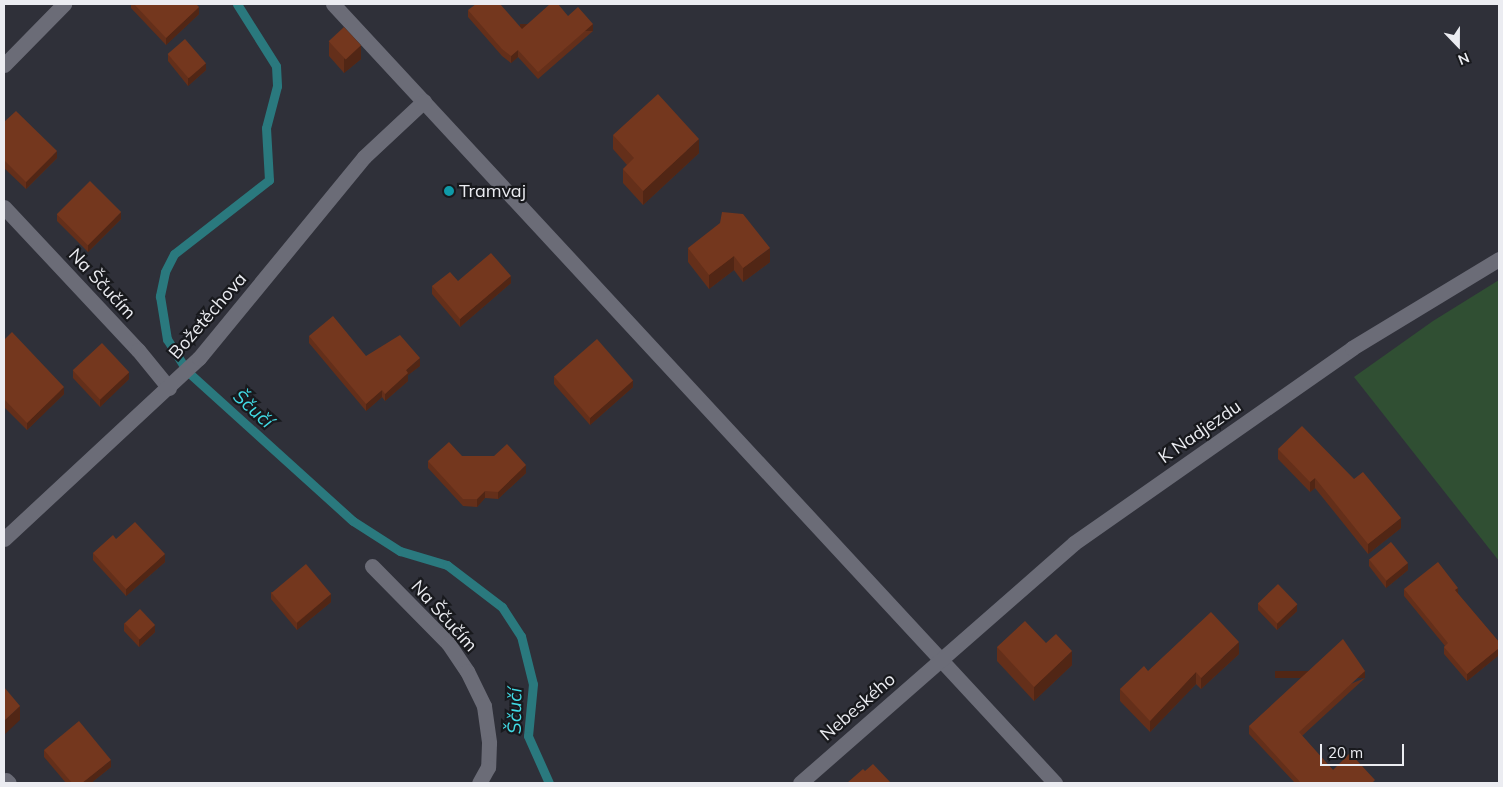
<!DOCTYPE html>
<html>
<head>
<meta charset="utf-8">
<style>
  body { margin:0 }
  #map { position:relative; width:1503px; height:787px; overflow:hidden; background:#2f3039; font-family:Mulish,sans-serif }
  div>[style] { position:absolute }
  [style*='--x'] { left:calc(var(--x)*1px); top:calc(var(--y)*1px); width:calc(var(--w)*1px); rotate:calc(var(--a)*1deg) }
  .green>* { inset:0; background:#304f33 }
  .stream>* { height:9px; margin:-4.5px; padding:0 4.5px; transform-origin:4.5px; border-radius:4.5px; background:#2a797e }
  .minor>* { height:15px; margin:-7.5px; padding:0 7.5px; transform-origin:7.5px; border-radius:7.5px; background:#6b6c77 }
  .wall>* { inset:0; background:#642f1a }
  .shaded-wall>* { inset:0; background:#512615; transform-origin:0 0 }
  .building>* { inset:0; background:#74371e; transform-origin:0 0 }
  .dots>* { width:14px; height:14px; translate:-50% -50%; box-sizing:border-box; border:2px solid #18191d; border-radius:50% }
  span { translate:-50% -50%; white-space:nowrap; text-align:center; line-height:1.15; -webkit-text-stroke:4.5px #18191d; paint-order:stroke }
  .poi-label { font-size:18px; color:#ebecf1 }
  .left { translate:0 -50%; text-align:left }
  .street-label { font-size:18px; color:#ebecf1 }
  .water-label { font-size:19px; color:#41dae4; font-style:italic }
  .frame { position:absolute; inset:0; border:5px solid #ebecf1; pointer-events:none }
  .north { position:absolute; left:1433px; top:20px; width:50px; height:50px; -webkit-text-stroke:4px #18191d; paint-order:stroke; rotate:158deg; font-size:14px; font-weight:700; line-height:20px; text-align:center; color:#ebecf1 }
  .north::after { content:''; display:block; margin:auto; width:18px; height:22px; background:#ebecf1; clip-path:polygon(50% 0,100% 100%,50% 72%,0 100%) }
  .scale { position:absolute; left:1320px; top:744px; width:84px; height:22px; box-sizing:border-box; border:2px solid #ebecf1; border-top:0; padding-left:6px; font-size:15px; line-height:18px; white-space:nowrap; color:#ebecf1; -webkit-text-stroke:4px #18191d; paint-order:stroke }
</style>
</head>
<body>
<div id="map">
  <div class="green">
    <div style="clip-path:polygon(1499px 280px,1499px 561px,1354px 377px,1433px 321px)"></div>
  </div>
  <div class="stream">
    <div style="--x:237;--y:4;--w:73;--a:57.8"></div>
    <div style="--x:276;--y:66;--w:20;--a:87"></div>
    <div style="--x:277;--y:86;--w:43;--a:104.7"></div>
    <div style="--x:266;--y:128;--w:52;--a:86.7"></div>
    <div style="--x:269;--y:180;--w:120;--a:142.1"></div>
    <div style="--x:174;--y:254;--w:20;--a:117"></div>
    <div style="--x:165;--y:272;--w:25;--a:102"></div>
    <div style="--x:160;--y:296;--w:44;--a:80.8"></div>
    <div style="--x:167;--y:339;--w:39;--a:58"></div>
    <div style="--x:188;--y:372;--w:222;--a:42.1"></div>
    <div style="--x:353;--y:521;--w:56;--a:32.6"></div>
    <div style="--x:400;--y:551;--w:49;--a:16.6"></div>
    <div style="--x:447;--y:565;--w:69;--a:37.4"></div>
    <div style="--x:502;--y:607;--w:35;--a:57"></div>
    <div style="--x:521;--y:636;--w:49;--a:76"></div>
    <div style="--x:533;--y:684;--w:52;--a:95.5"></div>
    <div style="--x:528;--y:736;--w:51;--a:65.9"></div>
  </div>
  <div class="minor">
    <div style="--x:333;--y:4;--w:1062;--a:47.17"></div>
    <div style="--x:4;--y:65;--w:86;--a:-45.5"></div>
    <div style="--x:4;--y:207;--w:196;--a:46.9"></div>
    <div style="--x:138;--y:350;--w:49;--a:50.8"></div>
    <div style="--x:4;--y:539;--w:266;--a:-42.9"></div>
    <div style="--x:199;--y:358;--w:260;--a:-50.6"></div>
    <div style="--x:364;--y:157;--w:82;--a:-43"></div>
    <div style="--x:372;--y:566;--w:108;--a:45.4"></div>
    <div style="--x:448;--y:643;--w:34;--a:56"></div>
    <div style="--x:467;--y:671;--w:39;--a:64"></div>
    <div style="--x:484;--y:706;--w:37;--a:82"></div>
    <div style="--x:489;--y:743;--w:24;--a:92"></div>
    <div style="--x:488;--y:767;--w:18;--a:119"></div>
    <div style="--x:6;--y:780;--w:4;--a:45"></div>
    <div style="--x:800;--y:783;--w:364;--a:-41.2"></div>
    <div style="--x:1074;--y:543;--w:340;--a:-35"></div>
    <div style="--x:1352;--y:348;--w:172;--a:-31.2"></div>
  </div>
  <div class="wall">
    <div style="clip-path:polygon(131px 4px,196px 4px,199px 14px,166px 45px,131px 8px)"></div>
    <div style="clip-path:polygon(468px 10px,522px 29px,568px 16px,593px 31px,538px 79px,518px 57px,511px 63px,502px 56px,468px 17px)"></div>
    <div style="clip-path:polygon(329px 42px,361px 59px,344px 73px,329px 56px)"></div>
    <div style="clip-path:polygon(168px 54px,206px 70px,188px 86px,168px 61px)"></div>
    <div style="clip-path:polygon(4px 122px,57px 158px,26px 189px,4px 168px)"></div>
    <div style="clip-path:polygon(613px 135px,699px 153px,643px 205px,623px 183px,623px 169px,627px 165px,613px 149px)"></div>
    <div style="clip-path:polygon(57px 214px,121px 219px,88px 252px,57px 221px)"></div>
    <div style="clip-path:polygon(688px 248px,770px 262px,743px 282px,734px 270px,709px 289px,688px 262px)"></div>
    <div style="clip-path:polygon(458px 281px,511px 283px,460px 327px,432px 294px,432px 286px)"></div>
    <div style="clip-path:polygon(309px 336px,366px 356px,420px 366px,408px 375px,408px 381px,385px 401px,382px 397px,366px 411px,309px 343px)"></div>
    <div style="clip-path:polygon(4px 340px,64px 394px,27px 430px,4px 407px)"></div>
    <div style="clip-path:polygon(73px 371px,129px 379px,100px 407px,73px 378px)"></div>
    <div style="clip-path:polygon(554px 376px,633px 387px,590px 425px,554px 384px)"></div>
    <div style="clip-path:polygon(1278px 449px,1354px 479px,1401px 528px,1368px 554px,1315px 488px,1310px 492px,1278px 459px)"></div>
    <div style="clip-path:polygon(462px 456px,494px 456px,526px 473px,498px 499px,485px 498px,477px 507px,463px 506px,428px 468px,428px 461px)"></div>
    <div style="clip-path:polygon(116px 539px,165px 562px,126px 596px,93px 560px,93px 553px)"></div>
    <div style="clip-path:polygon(1369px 559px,1408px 570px,1386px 588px,1369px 566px)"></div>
    <div style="clip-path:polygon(1404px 589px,1458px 594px,1499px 642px,1499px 655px,1467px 681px,1444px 654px,1444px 647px,1445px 646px,1404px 596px)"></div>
    <div style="clip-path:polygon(271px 592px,331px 602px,297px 630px,271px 599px)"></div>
    <div style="clip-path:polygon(1258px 603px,1297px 611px,1277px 630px,1258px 610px)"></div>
    <div style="clip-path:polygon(124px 623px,155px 632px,139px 647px,124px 631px)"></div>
    <div style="clip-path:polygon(1046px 643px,1072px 665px,1034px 701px,997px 661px,997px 647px)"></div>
    <div style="clip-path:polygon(1239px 654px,1201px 689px,1196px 684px,1150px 732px,1120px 701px,1120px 689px,1148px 671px)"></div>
    <div style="clip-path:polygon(1365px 678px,1302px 736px,1333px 770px,1375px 783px,1295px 783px,1249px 734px,1249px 726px)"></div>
    <div style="clip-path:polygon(44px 750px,111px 767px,91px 783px,66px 783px,44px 757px)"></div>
  </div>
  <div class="shaded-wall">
    <div style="clip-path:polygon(199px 7px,199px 14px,166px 45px,166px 38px)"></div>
    <div style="left:593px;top:24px;width:7px;height:73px;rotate:90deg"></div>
    <div style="clip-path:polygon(361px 45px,361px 59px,344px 73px,344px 59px)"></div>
    <div style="clip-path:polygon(518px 50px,518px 57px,511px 63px,511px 56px)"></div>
    <div style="clip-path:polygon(206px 63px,206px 70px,188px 86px,188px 78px)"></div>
    <div style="clip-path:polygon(699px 139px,699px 153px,643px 205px,643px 191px)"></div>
    <div style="clip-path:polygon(57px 151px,57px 158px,26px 189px,26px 182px)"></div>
    <div style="clip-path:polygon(121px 212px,121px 219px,88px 252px,88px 245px)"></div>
    <div style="clip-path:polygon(770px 248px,770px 262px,743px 282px,743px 268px)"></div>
    <div style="clip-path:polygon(734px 256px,734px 270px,709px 289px,709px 275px)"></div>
    <div style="clip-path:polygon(511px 276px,511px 283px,460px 327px,460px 319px)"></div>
    <div style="clip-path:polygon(420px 358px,420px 366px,408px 375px,408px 381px,385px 401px,385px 394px,406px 370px)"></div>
    <div style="clip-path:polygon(129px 372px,129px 379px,100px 407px,100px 400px)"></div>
    <div style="clip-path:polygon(633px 380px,633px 387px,590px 425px,590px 418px)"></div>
    <div style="clip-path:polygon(64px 387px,64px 394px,27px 430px,27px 423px)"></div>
    <div style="clip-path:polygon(382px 390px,382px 397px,366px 411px,366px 404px)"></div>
    <div style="clip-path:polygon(526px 465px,526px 473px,498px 499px,498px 492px)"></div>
    <div style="clip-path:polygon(1315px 478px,1315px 488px,1310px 492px,1310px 482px)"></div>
    <div style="clip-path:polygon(485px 491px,485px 498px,477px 507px,477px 499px)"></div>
    <div style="clip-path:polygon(1401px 518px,1401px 528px,1368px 554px,1368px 544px)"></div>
    <div style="clip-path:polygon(165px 554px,165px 562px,126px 596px,126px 589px)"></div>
    <div style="clip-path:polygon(1408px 563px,1408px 570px,1386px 588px,1386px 581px)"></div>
    <div style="clip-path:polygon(1458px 588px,1458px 595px,1455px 590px)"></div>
    <div style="clip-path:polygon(331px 594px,331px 602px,297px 630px,297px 623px)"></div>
    <div style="clip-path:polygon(1297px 604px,1297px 611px,1277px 630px,1277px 622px)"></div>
    <div style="clip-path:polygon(155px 625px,155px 632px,139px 647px,139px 639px)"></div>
    <div style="clip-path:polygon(1239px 642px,1239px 654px,1201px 689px,1201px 678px)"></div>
    <div style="clip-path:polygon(1499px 648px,1499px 655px,1467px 681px,1467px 674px)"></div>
    <div style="clip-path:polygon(1072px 651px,1072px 665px,1034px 701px,1034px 687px)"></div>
    <div style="left:1365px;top:671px;width:7px;height:90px;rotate:90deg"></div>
    <div style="clip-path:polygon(1196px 672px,1196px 684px,1150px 732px,1150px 721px)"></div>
    <div style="clip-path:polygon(20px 706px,20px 720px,4px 735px,4px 721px)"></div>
    <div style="clip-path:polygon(111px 760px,111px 767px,91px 783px,82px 783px)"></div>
  </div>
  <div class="building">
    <div style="clip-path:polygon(134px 4px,196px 4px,199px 7px,166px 38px)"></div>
    <div style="clip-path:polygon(476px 4px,500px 4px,522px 29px,550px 4px,558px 4px,568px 16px,578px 7px,593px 24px,538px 72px,518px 50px,511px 56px,502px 49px,468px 10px)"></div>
    <div style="left:344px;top:27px;width:25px;height:21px;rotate:47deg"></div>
    <div style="left:185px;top:39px;width:32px;height:23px;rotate:49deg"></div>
    <div style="clip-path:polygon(658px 94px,699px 139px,643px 191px,623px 169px,634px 158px,613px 135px)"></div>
    <div style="clip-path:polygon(16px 111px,57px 151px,26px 182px,4px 160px,4px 122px)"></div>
    <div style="left:90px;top:181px;width:44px;height:47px;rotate:45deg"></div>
    <div style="clip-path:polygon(722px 212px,743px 214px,770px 248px,743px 268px,734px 256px,709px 275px,688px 248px,720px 223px)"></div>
    <div style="clip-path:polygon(491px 253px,511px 276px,460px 319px,432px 286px,450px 272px,458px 281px)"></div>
    <div style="clip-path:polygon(333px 316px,366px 356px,400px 335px,420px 358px,406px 370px,408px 373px,385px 394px,382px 390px,366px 404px,309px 336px)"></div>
    <div style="clip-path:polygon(12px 332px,64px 387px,27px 423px,4px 399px,4px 340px)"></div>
    <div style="left:597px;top:339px;width:55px;height:57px;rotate:49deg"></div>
    <div style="left:102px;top:343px;width:40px;height:40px;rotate:47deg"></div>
    <div style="clip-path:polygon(1302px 426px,1354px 479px,1363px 472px,1401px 518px,1368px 544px,1315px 478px,1310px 482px,1278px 449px)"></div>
    <div style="clip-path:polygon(449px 442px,462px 456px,494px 456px,507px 444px,526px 465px,498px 492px,485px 491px,477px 499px,463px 499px,428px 461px)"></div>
    <div style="clip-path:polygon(135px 522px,165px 554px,126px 589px,93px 553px,113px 535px,116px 539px)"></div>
    <div style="left:1391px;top:542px;width:27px;height:28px;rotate:51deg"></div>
    <div style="clip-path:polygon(1438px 562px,1458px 588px,1455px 590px,1499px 642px,1499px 648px,1467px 674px,1444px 647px,1448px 643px,1404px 589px)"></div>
    <div style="left:306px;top:564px;width:39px;height:45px;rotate:50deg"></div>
    <div style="left:1278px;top:584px;width:28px;height:28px;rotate:46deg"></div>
    <div style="left:140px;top:609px;width:22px;height:21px;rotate:47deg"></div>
    <div style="clip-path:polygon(1211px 612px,1239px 642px,1201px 678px,1196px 672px,1150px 721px,1120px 689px,1144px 666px,1148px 671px)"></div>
    <div style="clip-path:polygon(1025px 621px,1046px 643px,1056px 634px,1072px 651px,1034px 687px,997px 647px)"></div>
    <div style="clip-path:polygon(1343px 639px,1365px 671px,1299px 732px,1333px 770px,1350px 753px,1375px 780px,1372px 783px,1301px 783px,1249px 726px)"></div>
    <div style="clip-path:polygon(4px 687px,20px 706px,4px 721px)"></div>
    <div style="clip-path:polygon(79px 721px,111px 760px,82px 783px,72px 783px,44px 750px)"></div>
    <div style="clip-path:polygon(873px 764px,891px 783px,847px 783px,863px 769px,865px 771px)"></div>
  </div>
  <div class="dots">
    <div style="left:449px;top:191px;background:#0f9aa8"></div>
  </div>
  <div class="poi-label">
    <span class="left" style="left:459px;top:191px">Tramvaj</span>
  </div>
  <div class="street-label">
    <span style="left:102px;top:284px;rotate:47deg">Na Ščučím</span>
    <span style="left:208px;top:316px;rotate:-49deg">Božetěchova</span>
    <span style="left:1200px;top:432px;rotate:-35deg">K Nadjezdu</span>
    <span style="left:444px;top:616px;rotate:48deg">Na Ščučím</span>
    <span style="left:858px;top:707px;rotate:-41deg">Nebeského</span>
  </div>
  <div class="water-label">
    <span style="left:253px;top:409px;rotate:42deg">Ščučí</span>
    <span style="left:515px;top:711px;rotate:-89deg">Ščučí</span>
  </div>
  <div class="frame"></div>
  <div class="north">N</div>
  <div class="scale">20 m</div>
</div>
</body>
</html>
